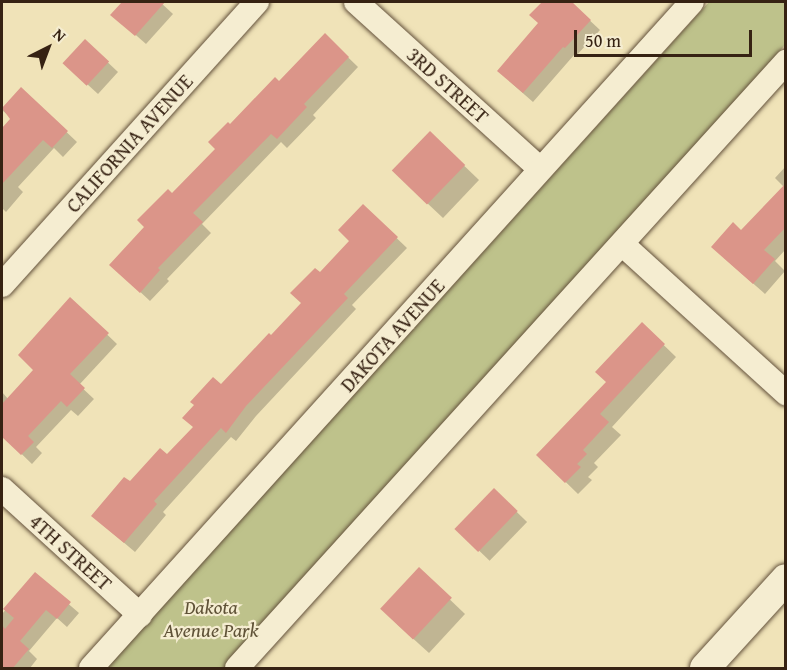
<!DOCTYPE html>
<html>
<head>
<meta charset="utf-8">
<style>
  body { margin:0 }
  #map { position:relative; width:787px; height:670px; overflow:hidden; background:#f0e3b8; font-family:"Gentium Book Plus",serif }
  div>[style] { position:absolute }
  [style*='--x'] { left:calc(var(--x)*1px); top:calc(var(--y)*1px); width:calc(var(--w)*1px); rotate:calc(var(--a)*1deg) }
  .green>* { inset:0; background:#bec28b }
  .shadow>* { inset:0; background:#0003; transform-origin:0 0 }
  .building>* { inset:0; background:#db9589; transform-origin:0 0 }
  .roads { filter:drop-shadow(0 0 2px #64523c) drop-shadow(0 0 2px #64523c) }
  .minor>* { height:24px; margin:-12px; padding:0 12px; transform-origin:12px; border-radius:12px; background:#f5edd1 }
  .tertiary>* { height:30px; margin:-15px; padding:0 15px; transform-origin:15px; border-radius:15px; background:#f5edd1 }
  span { translate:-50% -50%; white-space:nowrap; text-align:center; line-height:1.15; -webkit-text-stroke:4.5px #f5edd1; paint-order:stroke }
  .street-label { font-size:20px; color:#362213 }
  .park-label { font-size:20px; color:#5f5237; font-style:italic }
  .frame { position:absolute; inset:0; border:3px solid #362213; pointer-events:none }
  .north { position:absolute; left:18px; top:18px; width:60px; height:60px; -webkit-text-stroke:4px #f5edd1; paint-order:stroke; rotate:42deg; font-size:16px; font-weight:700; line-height:24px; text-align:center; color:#362213 }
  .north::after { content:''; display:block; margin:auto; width:21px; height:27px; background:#362213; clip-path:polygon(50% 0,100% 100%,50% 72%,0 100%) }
  .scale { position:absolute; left:574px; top:30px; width:178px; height:27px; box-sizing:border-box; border:3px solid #362213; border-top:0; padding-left:8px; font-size:18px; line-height:21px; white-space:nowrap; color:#362213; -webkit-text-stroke:4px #f5edd1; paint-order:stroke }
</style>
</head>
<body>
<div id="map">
  <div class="green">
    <div style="clip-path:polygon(709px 2px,785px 2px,785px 45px,224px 668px,107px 668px)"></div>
  </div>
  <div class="shadow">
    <div style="clip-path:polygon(124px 2px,160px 2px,173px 14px,146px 44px,112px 14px)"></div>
    <div style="clip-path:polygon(544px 2px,570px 2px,600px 30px,575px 57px,574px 55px,533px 102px,509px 81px,540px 24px,531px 15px)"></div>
    <div style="clip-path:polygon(325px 35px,358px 67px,313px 115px,316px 118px,287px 148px,281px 142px,202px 224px,211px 233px,167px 279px,169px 281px,150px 301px,121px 274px,172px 195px,218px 149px,230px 127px,279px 83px)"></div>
    <div style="clip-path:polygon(85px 41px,118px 72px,98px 94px,75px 73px)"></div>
    <div style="clip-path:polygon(21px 89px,77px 142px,63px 157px,54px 148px,18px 187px,23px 192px,6px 212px,2px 208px,2px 130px,12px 119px,2px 110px)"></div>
    <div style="clip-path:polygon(430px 133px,479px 180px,443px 218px,409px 186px)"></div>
    <div style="clip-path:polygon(786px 166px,786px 249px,775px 261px,785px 271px,765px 294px,724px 258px,742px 232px,784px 187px,775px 178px)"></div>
    <div style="clip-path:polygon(363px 206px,407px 248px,352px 305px,356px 309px,256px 416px,236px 441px,231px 437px,163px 512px,166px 515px,135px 552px,103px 525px,130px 483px,168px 456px,194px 428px,221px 386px,303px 304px,320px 274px,351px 241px)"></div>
    <div style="clip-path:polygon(70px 299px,117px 344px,79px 385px,94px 399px,78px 416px,71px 410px,36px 447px,42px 453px,32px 464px,2px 435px,2px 392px,8px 399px,35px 370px)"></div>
    <div style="clip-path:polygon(642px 324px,676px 357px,612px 427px,621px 435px,594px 463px,598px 467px,588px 477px,592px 480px,578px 494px,538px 455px,608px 382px)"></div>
    <div style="left:494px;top:490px;width:46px;height:54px;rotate:44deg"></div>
    <div style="clip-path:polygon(419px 570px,465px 614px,429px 653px,397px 624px)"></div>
    <div style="clip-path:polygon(35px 575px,79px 613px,67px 627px,57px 618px,29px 651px,37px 659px,30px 668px,2px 668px,2px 614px)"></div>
  </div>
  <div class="building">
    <div style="clip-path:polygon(122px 2px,165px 2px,135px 36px,110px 15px)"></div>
    <div style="clip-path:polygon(542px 2px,572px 2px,591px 20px,565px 48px,563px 47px,523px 93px,497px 71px,538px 23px,529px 15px)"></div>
    <div style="clip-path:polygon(325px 33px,349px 57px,304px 104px,307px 107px,277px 139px,271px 134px,193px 213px,203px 222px,158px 268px,160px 270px,140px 293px,109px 265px,144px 227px,137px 220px,168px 189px,172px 193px,215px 149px,208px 142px,228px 122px,230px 124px,275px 77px,279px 81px)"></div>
    <div style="left:85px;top:39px;width:33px;height:33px;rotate:43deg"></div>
    <div style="clip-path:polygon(21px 87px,68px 131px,52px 148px,43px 140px,2px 184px,2px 128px,10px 119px,2px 108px)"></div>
    <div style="left:430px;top:131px;width:49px;height:55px;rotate:44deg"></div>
    <div style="clip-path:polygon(786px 183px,786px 227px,764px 250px,775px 259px,753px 284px,711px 247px,733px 222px,741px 230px)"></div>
    <div style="clip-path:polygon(363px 204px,398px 237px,344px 294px,348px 298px,246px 406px,226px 433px,221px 428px,154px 501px,157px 504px,124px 543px,91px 516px,124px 477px,130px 481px,160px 448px,167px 454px,193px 427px,182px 418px,194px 405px,190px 402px,213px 377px,221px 384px,269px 333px,271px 335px,301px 303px,290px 293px,315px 268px,320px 272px,349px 241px,338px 230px)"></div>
    <div style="clip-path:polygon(70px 297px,109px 333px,70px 374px,85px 388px,67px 407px,61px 401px,28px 436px,34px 442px,21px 455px,2px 437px,2px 404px,33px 370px,18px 355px)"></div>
    <div style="clip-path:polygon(642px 322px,665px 344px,600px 414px,609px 422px,583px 450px,587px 454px,577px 464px,581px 467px,565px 483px,536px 455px,606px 382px,595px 372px)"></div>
    <div style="left:494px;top:488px;width:33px;height:57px;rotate:44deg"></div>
    <div style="left:419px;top:567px;width:45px;height:57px;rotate:43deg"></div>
    <div style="clip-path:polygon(35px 572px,71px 602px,57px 619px,46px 610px,20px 641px,29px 649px,12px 669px,2px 669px,2px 625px,5px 629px,14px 618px,3px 609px)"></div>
  </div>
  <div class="roads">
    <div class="minor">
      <div style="--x:356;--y:2;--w:248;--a:42.2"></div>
      <div style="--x:622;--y:244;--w:222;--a:42.3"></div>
      <div style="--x:2;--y:285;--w:381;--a:-48"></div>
      <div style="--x:2;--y:489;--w:187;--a:42.4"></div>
      <div style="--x:91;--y:668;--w:897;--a:-47.94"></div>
      <div style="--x:237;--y:668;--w:818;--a:-47.83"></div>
    </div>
    <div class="tertiary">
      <div style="--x:705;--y:668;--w:120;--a:-47.7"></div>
    </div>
  </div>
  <div class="street-label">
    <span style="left:448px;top:85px;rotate:42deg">3RD STREET</span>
    <span style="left:129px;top:143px;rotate:-48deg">CALIFORNIA AVENUE</span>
    <span style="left:392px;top:335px;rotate:-48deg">DAKOTA AVENUE</span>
    <span style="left:71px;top:552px;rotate:42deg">4TH STREET</span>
  </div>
  <div class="park-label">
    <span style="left:211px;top:618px">Dakota<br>Avenue Park</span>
  </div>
  <div class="frame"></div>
  <div class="north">N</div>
  <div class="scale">50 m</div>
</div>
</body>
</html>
